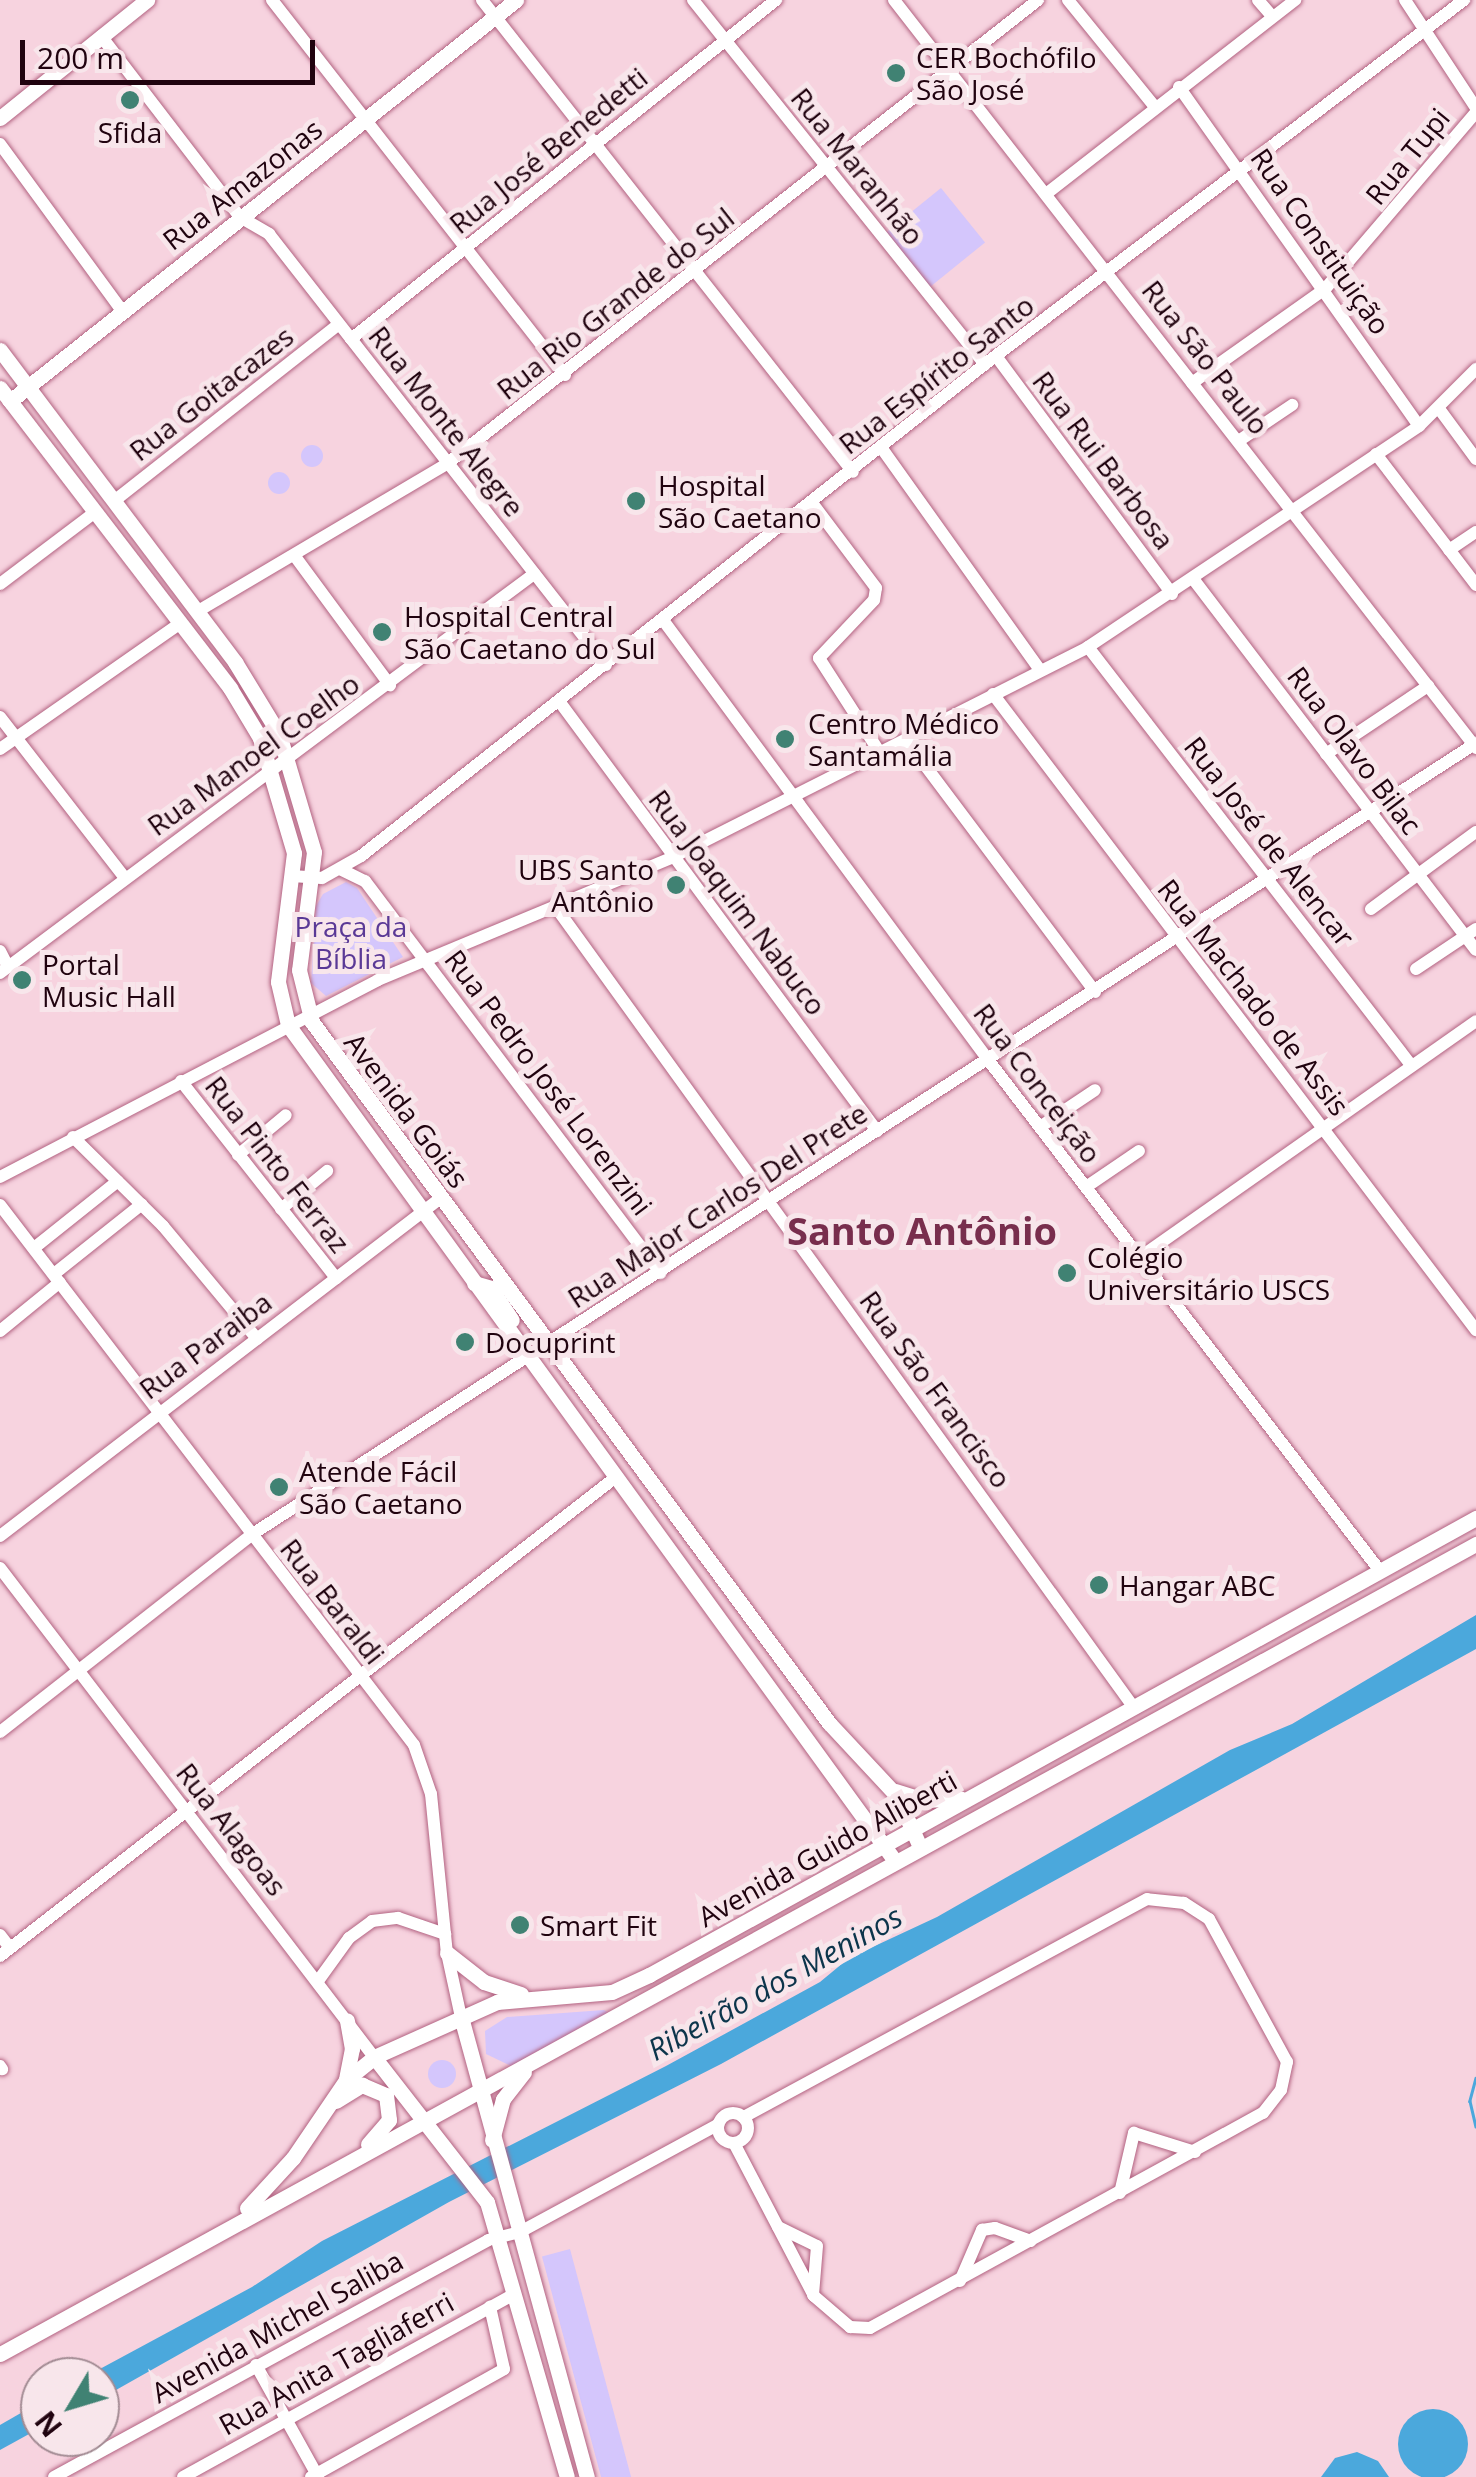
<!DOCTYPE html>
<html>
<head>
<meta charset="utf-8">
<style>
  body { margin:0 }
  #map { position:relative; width:1476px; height:2477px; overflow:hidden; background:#f7d3df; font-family:"Open Sans",sans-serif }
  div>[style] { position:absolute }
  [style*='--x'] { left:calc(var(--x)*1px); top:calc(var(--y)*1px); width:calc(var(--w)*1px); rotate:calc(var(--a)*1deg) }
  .green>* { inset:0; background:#d4c6fc; transform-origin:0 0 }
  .round { border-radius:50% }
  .water>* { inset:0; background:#4ba8dc }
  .stream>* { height:2.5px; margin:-1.25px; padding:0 1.25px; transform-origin:1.25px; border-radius:1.25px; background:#4ba8dc }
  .roads { filter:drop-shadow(0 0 2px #b26281) drop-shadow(0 0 2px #b26281) }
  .minor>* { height:12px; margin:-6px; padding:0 6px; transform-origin:6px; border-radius:6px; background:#fff }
  .minor>.ring { margin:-6px; padding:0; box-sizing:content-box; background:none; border:12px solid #fff; border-radius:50% }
  .major>* { height:15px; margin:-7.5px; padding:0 7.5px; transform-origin:7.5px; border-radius:7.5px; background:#fff }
  .dots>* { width:28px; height:28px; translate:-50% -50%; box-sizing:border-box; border:5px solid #f8e6eb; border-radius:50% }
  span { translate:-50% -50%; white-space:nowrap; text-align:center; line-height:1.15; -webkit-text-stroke:10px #f8e6eb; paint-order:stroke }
  .poi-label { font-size:28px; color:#20030f }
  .left { translate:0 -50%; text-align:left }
  .right { translate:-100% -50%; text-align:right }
  .street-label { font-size:28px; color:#20030f }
  .park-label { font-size:28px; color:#5a3996 }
  .water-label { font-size:30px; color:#0c354b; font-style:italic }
  .district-label { font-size:38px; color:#782e4d; font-weight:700 }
  .north { position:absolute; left:20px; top:2357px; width:100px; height:100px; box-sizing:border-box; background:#f8e6eb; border:2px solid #a28b93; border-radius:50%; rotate:232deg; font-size:28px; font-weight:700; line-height:40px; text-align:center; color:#20030f }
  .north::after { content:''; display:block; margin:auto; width:35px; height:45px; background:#408273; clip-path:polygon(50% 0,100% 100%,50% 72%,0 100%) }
  .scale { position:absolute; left:20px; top:40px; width:295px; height:45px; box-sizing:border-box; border:5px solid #20030f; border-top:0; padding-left:12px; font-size:30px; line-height:35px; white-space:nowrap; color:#20030f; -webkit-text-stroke:8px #f8e6eb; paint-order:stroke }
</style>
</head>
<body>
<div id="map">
  <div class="green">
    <div style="left:941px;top:188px;width:70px;height:72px;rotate:51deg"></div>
    <div class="round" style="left:301px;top:445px;width:22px;height:22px"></div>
    <div class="round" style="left:268px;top:472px;width:22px;height:22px"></div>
    <div style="clip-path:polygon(346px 882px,357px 888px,403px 957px,326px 996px,311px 983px,316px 906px,323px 894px)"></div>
    <div style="clip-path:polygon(604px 2010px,609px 2013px,511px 2066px,486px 2054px,485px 2031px,507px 2017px)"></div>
    <div class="round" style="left:428px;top:2060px;width:28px;height:28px"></div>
    <div style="left:570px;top:2249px;width:237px;height:29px;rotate:75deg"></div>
  </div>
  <div class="water">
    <div style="clip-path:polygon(1476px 1615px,1476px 1649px,721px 2064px,449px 2202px,116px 2390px,100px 2396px,100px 2377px,85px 2377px,252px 2287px,322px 2241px,666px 2066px,820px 1982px,849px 1958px,937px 1917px,1230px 1750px,1292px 1724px)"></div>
    <div style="clip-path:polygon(40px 2402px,40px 2428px,0 2450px,0 2425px)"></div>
    <div class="round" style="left:1398px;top:2409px;width:70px;height:70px"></div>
    <div style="clip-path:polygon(1357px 2452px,1378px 2461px,1389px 2477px,1321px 2477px,1335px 2458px)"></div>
  </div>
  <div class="stream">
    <div style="--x:1476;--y:2078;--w:24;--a:105"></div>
    <div style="--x:1470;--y:2101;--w:26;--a:77"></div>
  </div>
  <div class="roads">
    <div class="minor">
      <div style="--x:272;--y:0;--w:476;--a:52"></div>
      <div style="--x:482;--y:0;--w:600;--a:51.83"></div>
      <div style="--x:693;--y:0;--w:467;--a:51.3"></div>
      <div style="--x:894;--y:0;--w:948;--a:52.11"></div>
      <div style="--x:1068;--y:0;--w:136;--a:50.9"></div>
      <div style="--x:1258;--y:0;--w:21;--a:49"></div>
      <div style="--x:1405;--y:0;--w:129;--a:56.7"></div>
      <div style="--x:101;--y:36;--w:228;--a:52.5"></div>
      <div style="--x:240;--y:217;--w:34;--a:30"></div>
      <div style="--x:269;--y:234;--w:547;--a:51.98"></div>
      <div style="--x:1179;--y:87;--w:415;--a:54.7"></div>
      <div style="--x:0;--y:144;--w:208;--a:53.8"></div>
      <div style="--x:1046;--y:194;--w:316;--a:-37.9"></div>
      <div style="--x:351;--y:339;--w:544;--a:-38.58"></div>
      <div style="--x:996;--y:356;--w:296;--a:53.5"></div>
      <div style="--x:1192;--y:383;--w:163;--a:-35.3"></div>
      <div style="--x:1325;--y:289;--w:233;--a:-49.5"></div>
      <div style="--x:1440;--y:410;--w:61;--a:53.7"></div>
      <div style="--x:1240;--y:440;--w:63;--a:-33.9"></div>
      <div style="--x:883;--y:450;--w:270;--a:54.5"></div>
      <div style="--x:1376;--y:454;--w:165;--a:52.6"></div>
      <div style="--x:114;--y:501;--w:286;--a:-38.2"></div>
      <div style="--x:813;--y:504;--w:105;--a:53.1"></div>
      <div style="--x:876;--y:588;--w:12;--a:99"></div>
      <div style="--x:874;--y:600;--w:80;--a:133.5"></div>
      <div style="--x:819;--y:658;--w:113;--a:57.3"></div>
      <div style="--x:1449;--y:550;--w:32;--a:-34"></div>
      <div style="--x:294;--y:555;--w:162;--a:53.6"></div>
      <div style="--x:1194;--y:580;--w:465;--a:52.7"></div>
      <div style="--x:0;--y:584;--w:118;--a:-37.1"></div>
      <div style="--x:198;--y:611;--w:291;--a:-30.6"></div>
      <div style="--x:448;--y:463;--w:750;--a:-38.12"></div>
      <div style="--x:663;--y:620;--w:548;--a:53.53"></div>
      <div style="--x:989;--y:1061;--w:643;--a:52.52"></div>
      <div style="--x:1088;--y:647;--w:528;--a:52.31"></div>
      <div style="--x:993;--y:694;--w:799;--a:52.79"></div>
      <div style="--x:559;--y:701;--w:535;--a:53.52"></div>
      <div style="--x:0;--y:717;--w:204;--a:52.2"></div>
      <div style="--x:906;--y:740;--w:315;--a:53.1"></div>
      <div style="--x:0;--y:749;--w:218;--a:-34.9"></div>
      <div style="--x:1326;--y:754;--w:123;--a:-33.7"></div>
      <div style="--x:340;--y:869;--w:28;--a:26"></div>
      <div style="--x:365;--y:881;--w:491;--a:53"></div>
      <div style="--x:292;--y:876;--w:30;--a:4"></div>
      <div style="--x:322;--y:878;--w:45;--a:-29.4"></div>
      <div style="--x:361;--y:856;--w:795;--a:-38.25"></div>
      <div style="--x:985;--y:364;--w:602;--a:-37.23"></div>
      <div style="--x:555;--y:906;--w:989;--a:54.17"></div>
      <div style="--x:1371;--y:909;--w:130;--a:-36.3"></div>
      <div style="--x:0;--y:951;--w:18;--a:63"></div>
      <div style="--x:1416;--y:969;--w:72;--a:-33.7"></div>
      <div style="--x:0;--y:973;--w:667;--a:-36.77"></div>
      <div style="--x:181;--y:1081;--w:251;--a:51.8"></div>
      <div style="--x:1040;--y:1127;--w:66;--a:-33.9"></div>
      <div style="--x:73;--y:1137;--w:127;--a:44.7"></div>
      <div style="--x:163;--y:1226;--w:147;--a:50.2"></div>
      <div style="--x:238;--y:1155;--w:62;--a:-39.8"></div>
      <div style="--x:0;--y:1177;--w:426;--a:-27.5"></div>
      <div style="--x:378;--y:980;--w:320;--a:-22.6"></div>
      <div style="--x:673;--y:857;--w:465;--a:-26.8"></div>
      <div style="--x:1088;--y:647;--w:398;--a:-33.7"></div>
      <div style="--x:1419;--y:426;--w:81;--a:-45"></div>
      <div style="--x:1086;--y:1187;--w:64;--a:-34.2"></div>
      <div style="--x:0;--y:1205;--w:680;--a:52.52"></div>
      <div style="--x:414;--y:1745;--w:52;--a:70.9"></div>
      <div style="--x:431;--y:1794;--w:160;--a:84.3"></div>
      <div style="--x:447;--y:1953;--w:66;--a:77.7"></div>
      <div style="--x:281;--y:1209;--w:60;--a:-39.6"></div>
      <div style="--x:34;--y:1248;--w:107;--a:-38.6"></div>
      <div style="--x:1139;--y:1258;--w:412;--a:-35.1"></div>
      <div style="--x:54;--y:1274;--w:112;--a:-38.5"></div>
      <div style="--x:0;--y:1331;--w:77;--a:-39.2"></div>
      <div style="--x:0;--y:1536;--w:557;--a:-37.49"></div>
      <div style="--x:0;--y:1568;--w:616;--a:52.59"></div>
      <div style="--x:0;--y:1732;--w:319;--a:-38.1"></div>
      <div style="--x:251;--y:1535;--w:1459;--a:-32.88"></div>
      <div style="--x:0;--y:1935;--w:16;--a:52"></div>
      <div style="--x:0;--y:1956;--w:780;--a:-37.87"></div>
      <div style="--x:318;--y:1981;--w:53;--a:-54.2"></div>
      <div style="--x:349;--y:1938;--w:29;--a:-36"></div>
      <div style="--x:372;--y:1921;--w:26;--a:-7"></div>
      <div style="--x:398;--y:1918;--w:50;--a:18.8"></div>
      <div style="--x:0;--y:2066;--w:4;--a:56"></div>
      <div class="ring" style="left:718px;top:2113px;width:18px;height:18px"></div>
      <div style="--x:734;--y:2143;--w:173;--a:62.4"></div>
      <div style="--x:814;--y:2296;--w:48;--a:40.7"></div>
      <div style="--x:850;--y:2327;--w:20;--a:3"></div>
      <div style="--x:870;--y:2328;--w:448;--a:-28.7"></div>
      <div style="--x:1263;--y:2113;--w:29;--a:-52"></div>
      <div style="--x:1281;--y:2090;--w:29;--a:-78"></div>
      <div style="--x:1287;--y:2062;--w:163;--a:-118.6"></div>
      <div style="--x:1209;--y:1919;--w:30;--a:-147"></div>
      <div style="--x:1184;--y:1903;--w:37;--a:-174"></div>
      <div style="--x:1147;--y:1899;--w:459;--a:151.6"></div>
      <div style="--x:1120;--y:2193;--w:62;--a:-76.9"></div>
      <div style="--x:1134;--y:2133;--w:64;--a:17.3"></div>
      <div style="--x:778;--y:2227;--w:43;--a:26"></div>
      <div style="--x:817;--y:2246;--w:49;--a:94.7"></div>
      <div style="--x:960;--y:2281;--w:56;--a:-66.7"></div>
      <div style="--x:982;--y:2230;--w:13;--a:-9"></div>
      <div style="--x:995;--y:2228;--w:38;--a:20"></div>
      <div style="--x:256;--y:2365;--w:128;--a:61"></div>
      <div style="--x:54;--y:2477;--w:494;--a:-28.6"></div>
      <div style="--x:488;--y:2240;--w:33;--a:-14"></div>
      <div style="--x:520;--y:2232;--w:226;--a:-28.5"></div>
      <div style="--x:183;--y:2477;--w:378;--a:-28.9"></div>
      <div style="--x:311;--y:2477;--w:221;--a:-29.2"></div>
      <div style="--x:504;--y:2369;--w:64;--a:-102.7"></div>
    </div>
    <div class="major">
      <div style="--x:0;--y:118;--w:189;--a:-38.8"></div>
      <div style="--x:0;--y:350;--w:391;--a:53"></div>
      <div style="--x:235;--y:662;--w:84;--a:58.6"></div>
      <div style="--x:279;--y:734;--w:123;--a:73.5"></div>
      <div style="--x:314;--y:852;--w:119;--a:97.2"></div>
      <div style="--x:299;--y:970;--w:54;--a:76"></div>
      <div style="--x:312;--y:1022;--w:871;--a:53.59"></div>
      <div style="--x:829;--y:1723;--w:100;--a:47"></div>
      <div style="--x:897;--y:1796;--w:56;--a:65.7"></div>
      <div style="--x:0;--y:388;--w:378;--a:52.5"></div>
      <div style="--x:230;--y:688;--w:58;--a:59"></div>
      <div style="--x:260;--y:738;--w:120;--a:73.5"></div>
      <div style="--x:294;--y:853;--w:130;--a:97.1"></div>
      <div style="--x:278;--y:982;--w:44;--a:76.9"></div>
      <div style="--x:288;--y:1025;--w:1033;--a:54.02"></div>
      <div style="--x:10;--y:401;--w:646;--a:-38.4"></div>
      <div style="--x:474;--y:1283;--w:18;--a:16"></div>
      <div style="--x:491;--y:1288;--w:38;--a:57"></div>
      <div style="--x:895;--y:1791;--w:31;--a:17"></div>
      <div style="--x:925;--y:1800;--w:35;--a:-3"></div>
      <div style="--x:447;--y:1953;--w:47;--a:38.1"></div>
      <div style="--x:484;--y:1982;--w:39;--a:18"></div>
      <div style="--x:461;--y:2017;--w:477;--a:74.7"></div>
      <div style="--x:374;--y:2057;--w:184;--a:52.1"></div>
      <div style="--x:487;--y:2202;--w:286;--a:73.8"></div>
      <div style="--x:346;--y:2079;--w:31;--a:-79"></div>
      <div style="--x:352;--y:2049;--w:29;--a:-100"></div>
      <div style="--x:336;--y:2101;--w:31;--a:-32"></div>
      <div style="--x:362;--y:2085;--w:26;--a:23"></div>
      <div style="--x:386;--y:2095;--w:25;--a:83"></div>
      <div style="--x:389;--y:2120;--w:32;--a:131"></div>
      <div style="--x:492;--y:2140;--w:42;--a:-75"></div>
      <div style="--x:503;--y:2099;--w:34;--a:-52"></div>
      <div style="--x:247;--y:2208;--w:68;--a:-47.4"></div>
      <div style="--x:293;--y:2158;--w:94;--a:-55.8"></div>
      <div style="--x:346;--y:2080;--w:36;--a:-39"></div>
      <div style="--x:374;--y:2057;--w:135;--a:-24.1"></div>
      <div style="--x:497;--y:2002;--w:115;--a:-5"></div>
      <div style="--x:612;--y:1992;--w:41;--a:-24.7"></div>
      <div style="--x:649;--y:1975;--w:945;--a:-28.93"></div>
      <div style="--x:0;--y:2354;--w:1684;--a:-28.76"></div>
    </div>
  </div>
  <div class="dots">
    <div style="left:896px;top:73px;background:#408273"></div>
    <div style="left:130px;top:100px;background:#408273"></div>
    <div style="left:636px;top:501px;background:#408273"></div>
    <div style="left:382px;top:632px;background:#408273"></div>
    <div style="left:785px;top:739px;background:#408273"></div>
    <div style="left:676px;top:885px;background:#408273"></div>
    <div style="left:22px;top:980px;background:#408273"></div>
    <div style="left:1067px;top:1273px;background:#408273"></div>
    <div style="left:465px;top:1342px;background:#408273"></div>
    <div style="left:279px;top:1487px;background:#408273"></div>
    <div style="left:1099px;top:1585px;background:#408273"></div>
    <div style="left:520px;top:1925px;background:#408273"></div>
  </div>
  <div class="poi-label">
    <span class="left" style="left:916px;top:73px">CER Bochófilo<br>São José</span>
    <span style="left:130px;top:132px">Sfida</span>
    <span class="left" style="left:658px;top:501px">Hospital<br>São Caetano</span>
    <span class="left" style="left:404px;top:632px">Hospital Central<br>São Caetano do Sul</span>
    <span class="left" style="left:808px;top:739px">Centro Médico<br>Santamália</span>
    <span class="right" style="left:654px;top:885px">UBS Santo<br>Antônio</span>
    <span class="left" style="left:42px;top:980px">Portal<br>Music Hall</span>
    <span class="left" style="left:1087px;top:1273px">Colégio<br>Universitário USCS</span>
    <span class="left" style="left:485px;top:1342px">Docuprint</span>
    <span class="left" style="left:299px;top:1487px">Atende Fácil<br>São Caetano</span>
    <span class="left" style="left:1119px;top:1585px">Hangar ABC</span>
    <span class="left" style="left:540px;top:1925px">Smart Fit</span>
  </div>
  <div class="street-label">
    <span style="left:548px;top:150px;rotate:-39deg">Rua José Benedetti</span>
    <span style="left:1407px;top:156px;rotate:-51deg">Rua Tupi</span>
    <span style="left:858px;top:166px;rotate:51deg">Rua Maranhão</span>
    <span style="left:242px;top:184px;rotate:-38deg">Rua Amazonas</span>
    <span style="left:1321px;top:241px;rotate:55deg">Rua Constituição</span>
    <span style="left:615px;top:303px;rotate:-38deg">Rua Rio Grande do Sul</span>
    <span style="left:1206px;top:357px;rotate:52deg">Rua São Paulo</span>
    <span style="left:936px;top:374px;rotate:-38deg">Rua Espírito Santo</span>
    <span style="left:211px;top:393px;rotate:-38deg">Rua Goitacazes</span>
    <span style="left:447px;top:421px;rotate:52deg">Rua Monte Alegre</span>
    <span style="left:1104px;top:460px;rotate:53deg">Rua Rui Barbosa</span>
    <span style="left:1355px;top:750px;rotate:53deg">Rua Olavo Bilac</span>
    <span style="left:253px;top:754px;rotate:-36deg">Rua Manoel Coelho</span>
    <span style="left:1270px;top:841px;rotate:52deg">Rua José de Alencar</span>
    <span style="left:738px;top:902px;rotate:53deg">Rua Joaquim Nabuco</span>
    <span style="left:1254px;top:997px;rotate:52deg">Rua Machado de Assis</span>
    <span style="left:549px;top:1082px;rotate:53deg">Rua Pedro José Lorenzini</span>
    <span style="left:1038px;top:1083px;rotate:53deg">Rua Conceição</span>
    <span style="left:407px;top:1110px;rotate:53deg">Avenida Goiás</span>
    <span style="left:278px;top:1164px;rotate:52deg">Rua Pinto Ferraz</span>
    <span style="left:717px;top:1205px;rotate:-33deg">Rua Major Carlos Del Prete</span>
    <span style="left:205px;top:1345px;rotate:-37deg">Rua Paraiba</span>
    <span style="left:936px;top:1389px;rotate:54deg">Rua São Francisco</span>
    <span style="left:333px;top:1601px;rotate:52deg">Rua Baraldi</span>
    <span style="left:232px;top:1829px;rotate:52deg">Rua Alagoas</span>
    <span style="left:827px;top:1848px;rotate:-29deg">Avenida Guido Aliberti</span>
    <span style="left:277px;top:2326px;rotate:-29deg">Avenida Michel Saliba</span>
    <span style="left:336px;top:2363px;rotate:-29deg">Rua Anita Tagliaferri</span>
  </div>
  <div class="park-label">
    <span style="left:351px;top:942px">Praça da<br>Bíblia</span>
  </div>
  <div class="water-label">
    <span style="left:775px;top:1983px;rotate:-29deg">Ribeirão dos Meninos</span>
  </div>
  <div class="district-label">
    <span style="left:922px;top:1231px">Santo Antônio</span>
  </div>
  <div class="north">N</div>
  <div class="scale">200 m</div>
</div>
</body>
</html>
